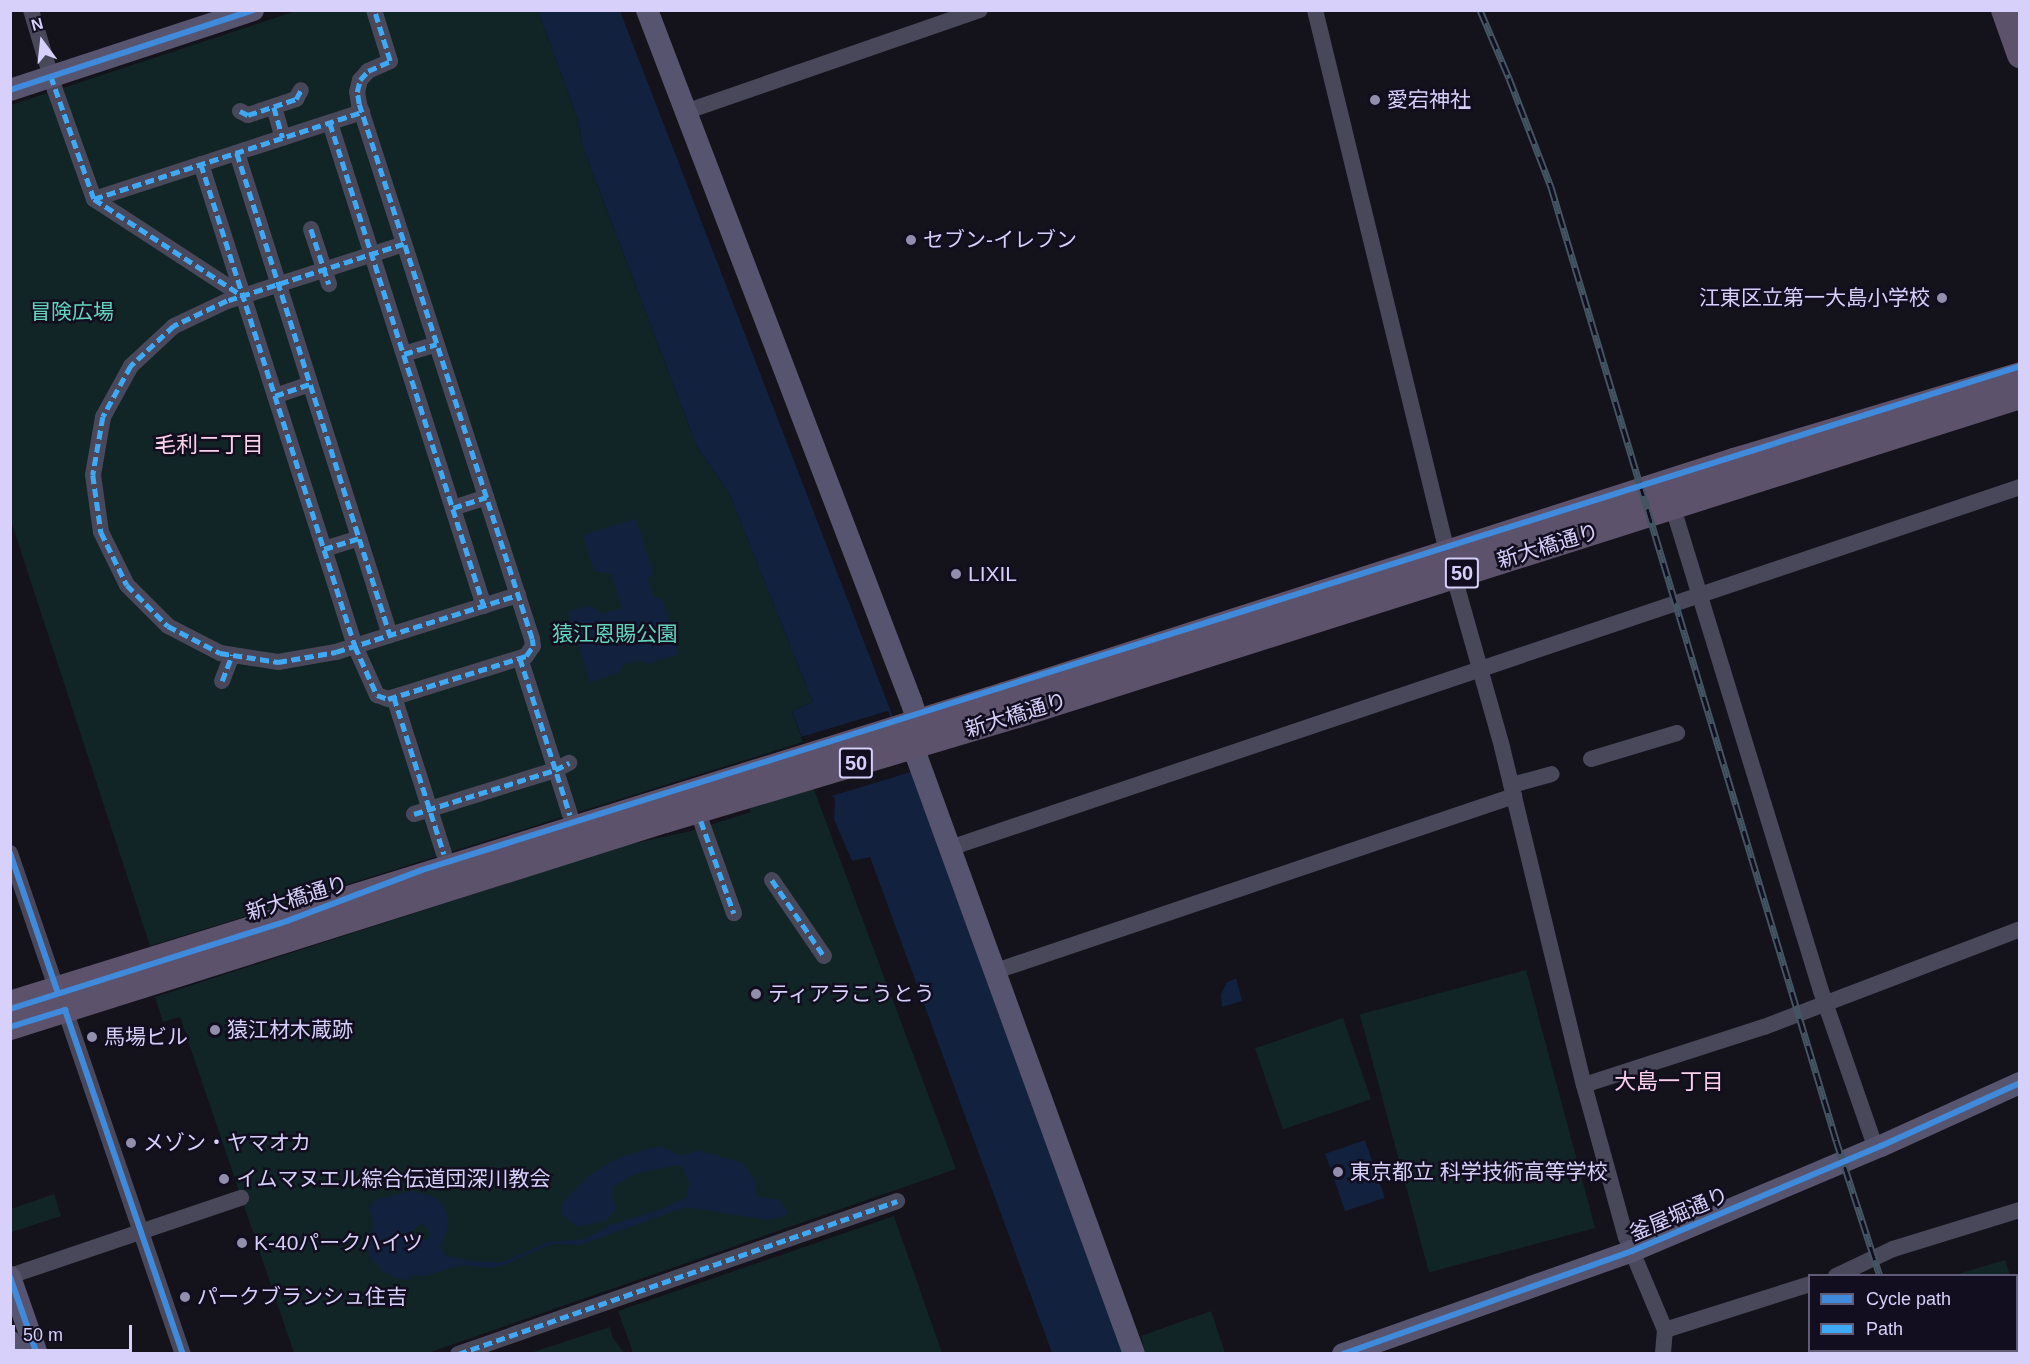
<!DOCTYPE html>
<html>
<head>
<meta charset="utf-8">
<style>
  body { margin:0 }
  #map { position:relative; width:2030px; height:1364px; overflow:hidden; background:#14121b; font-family:Arial,"Noto Sans JP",sans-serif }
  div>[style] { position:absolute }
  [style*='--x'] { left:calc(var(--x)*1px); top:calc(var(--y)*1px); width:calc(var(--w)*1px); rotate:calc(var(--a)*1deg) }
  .green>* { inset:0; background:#122526; transform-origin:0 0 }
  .water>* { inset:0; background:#11213e; transform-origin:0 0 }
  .pier>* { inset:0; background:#14121b }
  .street>* { height:16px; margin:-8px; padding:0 8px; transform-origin:8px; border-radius:8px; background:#49485b }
  .secondary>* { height:22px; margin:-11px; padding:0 11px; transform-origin:11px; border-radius:11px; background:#56546e }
  .primary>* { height:26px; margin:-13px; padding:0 13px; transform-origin:13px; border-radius:13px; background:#5c526c }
  .rail>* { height:7px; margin-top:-3.5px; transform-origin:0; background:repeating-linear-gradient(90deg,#120e1f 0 14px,#435462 0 28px); box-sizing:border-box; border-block:2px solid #435462 }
  .quiet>* { height:4.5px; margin-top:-2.25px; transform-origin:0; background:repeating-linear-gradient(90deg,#3fa9f5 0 9px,transparent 0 13.5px) }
  .cycleway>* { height:6px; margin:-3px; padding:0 3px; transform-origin:3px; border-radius:3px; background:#408adc }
  .dots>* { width:16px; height:16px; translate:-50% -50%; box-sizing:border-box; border:3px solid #120e1f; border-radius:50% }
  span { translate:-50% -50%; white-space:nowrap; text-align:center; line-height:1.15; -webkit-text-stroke:5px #120e1f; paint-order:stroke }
  .shield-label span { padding:2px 4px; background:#120e1f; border:2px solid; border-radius:4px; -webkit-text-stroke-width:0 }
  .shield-label { font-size:20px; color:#d6d0fb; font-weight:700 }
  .poi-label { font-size:21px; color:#d6d0fb }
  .left { translate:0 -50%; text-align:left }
  .right { translate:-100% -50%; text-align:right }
  .park-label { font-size:21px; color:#62d5bc }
  .street-label { font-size:21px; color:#d6d0fb }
  .neighbourhood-label { font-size:22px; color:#fcd2eb }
  .frame { position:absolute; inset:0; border:12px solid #d6d0fb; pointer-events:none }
  .legend { position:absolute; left:1808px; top:1274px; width:210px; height:78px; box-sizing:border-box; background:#120e1f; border:2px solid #605c77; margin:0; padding:8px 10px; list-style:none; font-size:18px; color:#d6d0fb }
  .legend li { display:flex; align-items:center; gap:12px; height:30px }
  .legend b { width:30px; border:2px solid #605c77 }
  .north { position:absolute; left:12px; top:12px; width:60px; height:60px; -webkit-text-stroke:4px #120e1f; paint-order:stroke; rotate:345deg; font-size:16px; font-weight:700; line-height:24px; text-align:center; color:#d6d0fb }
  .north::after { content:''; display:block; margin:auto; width:21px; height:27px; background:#d6d0fb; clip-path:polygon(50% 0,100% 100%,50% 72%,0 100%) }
  .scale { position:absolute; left:12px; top:1325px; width:120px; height:27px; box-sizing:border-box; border:3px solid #d6d0fb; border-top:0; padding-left:8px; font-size:18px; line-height:21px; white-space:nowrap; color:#d6d0fb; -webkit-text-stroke:4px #120e1f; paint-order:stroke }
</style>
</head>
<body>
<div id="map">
  <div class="green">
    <div style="clip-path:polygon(296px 11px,538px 11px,580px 125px,581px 142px,697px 447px,729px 493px,813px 702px,792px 711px,803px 742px,150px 946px,11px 521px,11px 105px)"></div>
    <div style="clip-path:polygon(813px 787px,956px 1169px,428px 1353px,294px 1353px,180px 1017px,163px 1022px,155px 997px,622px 846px,691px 831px,751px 812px,749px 807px)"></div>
    <div style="left:1526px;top:970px;width:267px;height:172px;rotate:75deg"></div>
    <div style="left:1343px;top:1018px;width:86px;height:93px;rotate:71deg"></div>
    <div style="clip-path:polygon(54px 1194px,61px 1216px,12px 1232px,11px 1209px)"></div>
    <div style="clip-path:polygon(894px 1216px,942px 1353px,633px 1353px,618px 1311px)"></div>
    <div style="clip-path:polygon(2005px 1260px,2010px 1275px,1954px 1275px)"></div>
    <div style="clip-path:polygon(2017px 1300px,2019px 1311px,2019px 1353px,1940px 1353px,1939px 1351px,2016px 1350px)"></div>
    <div style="clip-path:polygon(1211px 1311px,1225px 1353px,1145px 1353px,1141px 1336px)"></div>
    <div style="clip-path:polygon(610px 1327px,613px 1338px,624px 1353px,530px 1353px)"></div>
  </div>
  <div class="water">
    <div style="clip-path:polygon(538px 11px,620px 11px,987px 960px,1127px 1353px,1052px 1353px,870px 857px,852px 861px,834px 819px,835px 798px,821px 789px,792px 711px,813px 702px,729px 493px,697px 447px,581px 142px,580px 125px)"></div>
    <div style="clip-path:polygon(636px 519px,653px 573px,648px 580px,653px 597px,662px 599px,679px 654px,648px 664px,639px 660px,623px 665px,618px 673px,590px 682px,568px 612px,590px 605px,602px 614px,622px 608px,611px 574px,594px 571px,583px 535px)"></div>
    <div style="clip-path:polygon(1236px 978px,1242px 1001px,1222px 1007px,1221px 995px,1226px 983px)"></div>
    <div style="left:1365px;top:1140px;width:61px;height:42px;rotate:71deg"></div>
    <div style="clip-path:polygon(evenodd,660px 1146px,683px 1156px,698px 1150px,742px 1163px,755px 1180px,756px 1196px,780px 1200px,788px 1212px,783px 1217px,767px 1220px,686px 1207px,580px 1245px,555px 1244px,545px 1247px,502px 1266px,491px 1268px,462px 1265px,425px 1276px,409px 1275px,409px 1280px,396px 1278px,384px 1272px,373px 1261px,365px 1245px,365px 1240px,374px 1228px,369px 1208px,375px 1200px,411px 1191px,435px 1197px,442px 1204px,447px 1214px,448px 1227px,440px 1248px,447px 1256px,479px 1262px,503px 1262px,547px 1242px,585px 1239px,610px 1225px,662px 1209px,687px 1197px,689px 1183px,683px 1168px,677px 1165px,635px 1174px,613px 1187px,612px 1196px,616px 1210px,605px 1221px,578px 1227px,562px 1215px,562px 1205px,566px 1199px,590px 1175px,620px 1157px,660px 1146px,421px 1224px,426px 1226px,431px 1234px,427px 1240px,418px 1240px,412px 1231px,421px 1224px)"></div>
  </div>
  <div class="pier">
    <div style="clip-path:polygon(888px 711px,911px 772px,828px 797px,822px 794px,801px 737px)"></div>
  </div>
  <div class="street">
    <div style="--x:31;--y:10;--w:84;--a:73.3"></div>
    <div style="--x:55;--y:90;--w:116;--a:70.3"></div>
    <div style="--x:94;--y:199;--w:178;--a:33.1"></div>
    <div style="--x:1315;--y:10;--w:558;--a:76.31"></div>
    <div style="--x:1447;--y:552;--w:203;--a:74.2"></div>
    <div style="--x:1502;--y:747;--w:348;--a:76.4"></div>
    <div style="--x:1584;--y:1085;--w:158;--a:74.6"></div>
    <div style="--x:1626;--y:1237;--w:101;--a:67.2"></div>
    <div style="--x:1665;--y:1330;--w:24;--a:95"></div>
    <div style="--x:274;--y:107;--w:32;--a:74"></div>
    <div style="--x:240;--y:111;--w:9;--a:27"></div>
    <div style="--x:248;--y:115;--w:51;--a:-18.4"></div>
    <div style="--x:296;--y:99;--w:10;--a:-61"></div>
    <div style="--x:685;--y:112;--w:312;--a:-19.1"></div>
    <div style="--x:330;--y:123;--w:507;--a:72.32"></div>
    <div style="--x:237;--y:153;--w:506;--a:72.39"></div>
    <div style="--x:201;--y:164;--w:506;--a:72.28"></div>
    <div style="--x:355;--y:646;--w:54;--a:65.8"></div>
    <div style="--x:377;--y:695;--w:12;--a:20"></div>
    <div style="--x:388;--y:699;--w:145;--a:-17.3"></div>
    <div style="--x:526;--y:656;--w:12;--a:-55"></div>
    <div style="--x:533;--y:646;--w:7;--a:-98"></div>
    <div style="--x:532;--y:639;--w:562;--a:-107.92"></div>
    <div style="--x:359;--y:104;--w:12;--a:-99"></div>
    <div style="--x:357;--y:92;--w:12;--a:-76"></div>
    <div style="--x:360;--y:80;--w:12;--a:-48"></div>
    <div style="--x:368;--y:71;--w:24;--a:-24"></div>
    <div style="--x:390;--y:61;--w:53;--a:-107.4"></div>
    <div style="--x:94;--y:199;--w:282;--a:-18"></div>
    <div style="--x:311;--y:229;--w:58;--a:71.9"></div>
    <div style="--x:404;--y:244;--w:186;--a:162.1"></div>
    <div style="--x:227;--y:301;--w:59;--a:154.7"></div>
    <div style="--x:174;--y:326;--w:59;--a:137.1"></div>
    <div style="--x:131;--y:366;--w:58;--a:118.8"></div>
    <div style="--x:103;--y:417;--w:59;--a:99.8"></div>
    <div style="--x:93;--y:475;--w:58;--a:82"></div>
    <div style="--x:101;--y:532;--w:59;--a:63.9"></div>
    <div style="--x:127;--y:585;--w:58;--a:45"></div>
    <div style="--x:168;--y:626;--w:59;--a:27.4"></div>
    <div style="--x:220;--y:653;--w:59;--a:8.8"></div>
    <div style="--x:278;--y:662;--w:59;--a:-9.8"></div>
    <div style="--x:336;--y:652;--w:191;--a:-17.4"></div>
    <div style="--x:404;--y:354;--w:34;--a:-17"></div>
    <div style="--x:275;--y:396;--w:37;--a:-19"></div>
    <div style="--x:453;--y:508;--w:35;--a:-18"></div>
    <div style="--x:1673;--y:508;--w:505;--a:72.96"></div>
    <div style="--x:1821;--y:991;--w:167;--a:70.8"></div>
    <div style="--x:324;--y:549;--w:37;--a:-17"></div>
    <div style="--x:520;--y:658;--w:165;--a:72.3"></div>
    <div style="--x:222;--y:681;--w:28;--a:-69"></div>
    <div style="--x:394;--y:697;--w:165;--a:72.3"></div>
    <div style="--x:1591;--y:759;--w:90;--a:-16.8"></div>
    <div style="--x:1512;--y:785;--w:41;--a:-15.4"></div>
    <div style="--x:414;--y:814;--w:148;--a:-17.3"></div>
    <div style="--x:555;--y:770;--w:16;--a:-27"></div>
    <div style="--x:701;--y:821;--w:98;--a:70.3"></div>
    <div style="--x:950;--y:848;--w:1129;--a:-18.64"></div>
    <div style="--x:10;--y:853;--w:145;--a:71.1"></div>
    <div style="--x:772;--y:880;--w:92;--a:55.6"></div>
    <div style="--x:996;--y:971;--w:547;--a:-18.67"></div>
    <div style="--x:65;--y:1010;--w:364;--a:71.1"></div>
    <div style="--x:1584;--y:1085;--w:189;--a:-17.9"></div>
    <div style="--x:1764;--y:1027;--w:274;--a:-20.9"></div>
    <div style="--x:10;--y:1276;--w:244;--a:-18.7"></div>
    <div style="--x:1836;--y:1276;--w:63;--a:-25.3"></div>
    <div style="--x:1893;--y:1249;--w:133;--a:-17.1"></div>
    <div style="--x:1665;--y:1330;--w:152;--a:-17.6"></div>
    <div style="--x:458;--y:1354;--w:465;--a:-19.2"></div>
  </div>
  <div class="secondary">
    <div style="--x:647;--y:10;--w:740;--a:69.09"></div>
    <div style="--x:911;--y:701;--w:21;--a:71"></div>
    <div style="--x:918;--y:721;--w:34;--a:93"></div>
    <div style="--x:916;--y:755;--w:637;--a:70"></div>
    <div style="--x:10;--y:90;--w:256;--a:-18.2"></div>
    <div style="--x:10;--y:1277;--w:82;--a:70.7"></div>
    <div style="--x:10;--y:1341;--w:14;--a:69"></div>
    <div style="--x:1343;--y:1354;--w:307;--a:-19.6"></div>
    <div style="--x:1632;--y:1251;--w:270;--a:-22.9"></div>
    <div style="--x:1881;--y:1146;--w:153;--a:-24.4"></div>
  </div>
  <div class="primary">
    <div style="--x:2004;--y:10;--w:48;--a:70.4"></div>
    <div style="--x:10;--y:1004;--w:1042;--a:-17.25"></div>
    <div style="--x:1005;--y:695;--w:766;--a:-17.8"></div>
    <div style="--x:1734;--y:461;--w:299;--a:-16.7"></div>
    <div style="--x:10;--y:1027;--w:687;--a:-17.54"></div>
    <div style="--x:665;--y:820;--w:367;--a:-16.6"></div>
    <div style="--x:1017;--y:715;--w:1053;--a:-17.64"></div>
  </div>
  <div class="rail">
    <div style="--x:1480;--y:10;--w:74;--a:66.9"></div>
    <div style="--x:1509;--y:78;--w:117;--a:68.9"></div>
    <div style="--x:1551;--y:187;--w:995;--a:73.35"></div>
    <div style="--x:1836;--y:1140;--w:143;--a:72.1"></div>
    <div style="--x:1904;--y:1350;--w:4;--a:76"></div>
  </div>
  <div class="quiet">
    <div style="--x:51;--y:76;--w:130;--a:70.7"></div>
    <div style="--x:94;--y:199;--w:178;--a:33.1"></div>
    <div style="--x:274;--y:107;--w:32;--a:74"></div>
    <div style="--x:240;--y:111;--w:9;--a:27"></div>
    <div style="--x:248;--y:115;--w:51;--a:-18.4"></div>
    <div style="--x:296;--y:99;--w:10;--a:-61"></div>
    <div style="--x:330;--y:123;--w:507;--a:72.32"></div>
    <div style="--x:237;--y:153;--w:506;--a:72.39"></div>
    <div style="--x:201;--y:164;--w:506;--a:72.28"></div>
    <div style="--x:355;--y:646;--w:54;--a:65.8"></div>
    <div style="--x:377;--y:695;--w:12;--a:20"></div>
    <div style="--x:388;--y:699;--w:145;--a:-17.3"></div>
    <div style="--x:526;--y:656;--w:12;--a:-55"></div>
    <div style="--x:533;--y:646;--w:7;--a:-98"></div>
    <div style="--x:532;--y:639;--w:562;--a:-107.92"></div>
    <div style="--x:359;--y:104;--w:12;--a:-99"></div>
    <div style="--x:357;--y:92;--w:12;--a:-76"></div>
    <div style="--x:360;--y:80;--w:12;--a:-48"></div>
    <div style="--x:368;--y:71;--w:24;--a:-24"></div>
    <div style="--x:390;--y:61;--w:53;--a:-107.4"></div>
    <div style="--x:94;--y:199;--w:282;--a:-18"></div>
    <div style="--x:311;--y:229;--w:58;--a:71.9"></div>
    <div style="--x:404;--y:244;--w:186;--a:162.1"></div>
    <div style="--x:227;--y:301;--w:59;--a:154.7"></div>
    <div style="--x:174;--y:326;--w:59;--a:137.1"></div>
    <div style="--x:131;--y:366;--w:58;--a:118.8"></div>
    <div style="--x:103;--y:417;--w:59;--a:99.8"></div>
    <div style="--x:93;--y:475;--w:58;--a:82"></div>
    <div style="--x:101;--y:532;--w:59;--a:63.9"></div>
    <div style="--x:127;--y:585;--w:58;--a:45"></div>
    <div style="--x:168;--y:626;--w:59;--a:27.4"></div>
    <div style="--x:220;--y:653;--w:59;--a:8.8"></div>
    <div style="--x:278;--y:662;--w:59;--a:-9.8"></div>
    <div style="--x:336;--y:652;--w:191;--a:-17.4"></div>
    <div style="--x:404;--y:354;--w:34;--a:-17"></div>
    <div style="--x:275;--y:396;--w:37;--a:-19"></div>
    <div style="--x:453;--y:508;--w:35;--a:-18"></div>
    <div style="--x:324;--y:549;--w:37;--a:-17"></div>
    <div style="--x:520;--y:658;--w:165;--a:72.3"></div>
    <div style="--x:222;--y:681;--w:28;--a:-69"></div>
    <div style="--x:394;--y:697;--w:165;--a:72.3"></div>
    <div style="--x:414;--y:814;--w:148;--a:-17.3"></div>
    <div style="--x:555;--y:770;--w:16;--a:-27"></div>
    <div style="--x:701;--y:821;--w:98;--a:70.3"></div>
    <div style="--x:772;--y:880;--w:92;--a:55.6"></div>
    <div style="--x:458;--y:1354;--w:465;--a:-19.2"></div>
  </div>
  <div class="cycleway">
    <div style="--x:10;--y:90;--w:256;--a:-18.2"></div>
    <div style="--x:10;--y:853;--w:145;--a:71.1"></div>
    <div style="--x:10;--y:1009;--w:291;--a:-17.6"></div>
    <div style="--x:287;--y:921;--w:144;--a:-20.7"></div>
    <div style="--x:422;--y:870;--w:1676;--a:-17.5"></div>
    <div style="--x:10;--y:1027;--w:58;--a:-17.2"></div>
    <div style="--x:65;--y:1010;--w:364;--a:71.1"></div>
    <div style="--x:10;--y:1277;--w:82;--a:70.7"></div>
    <div style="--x:1343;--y:1354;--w:307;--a:-19.6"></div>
    <div style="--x:1632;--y:1251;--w:270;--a:-22.9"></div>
    <div style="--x:1881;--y:1146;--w:153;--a:-24.4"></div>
  </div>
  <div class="dots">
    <div style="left:1375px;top:100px;background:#928ead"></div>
    <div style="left:911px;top:240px;background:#928ead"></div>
    <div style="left:1942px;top:298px;background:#928ead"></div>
    <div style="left:956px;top:574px;background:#928ead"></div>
    <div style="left:756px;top:994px;background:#928ead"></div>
    <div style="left:215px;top:1030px;background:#928ead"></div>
    <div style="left:92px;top:1037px;background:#928ead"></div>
    <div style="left:131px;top:1143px;background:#928ead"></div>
    <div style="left:1338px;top:1172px;background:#928ead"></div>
    <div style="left:224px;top:1179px;background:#928ead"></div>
    <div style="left:242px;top:1243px;background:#928ead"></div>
    <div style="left:185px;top:1297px;background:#928ead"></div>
  </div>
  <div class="shield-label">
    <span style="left:1462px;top:573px">50</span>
    <span style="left:856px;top:763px">50</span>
  </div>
  <div class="poi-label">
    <span class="left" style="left:1387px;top:100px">愛宕神社</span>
    <span class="left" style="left:923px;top:240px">セブン-イレブン</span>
    <span class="right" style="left:1930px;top:298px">江東区立第一大島小学校</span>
    <span class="left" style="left:968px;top:574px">LIXIL</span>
    <span class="left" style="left:768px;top:994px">ティアラこうとう</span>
    <span class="left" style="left:227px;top:1030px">猿江材木蔵跡</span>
    <span class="left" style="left:104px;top:1037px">馬場ビル</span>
    <span class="left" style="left:143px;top:1143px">メゾン・ヤマオカ</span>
    <span class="left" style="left:1350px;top:1172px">東京都立 科学技術高等学校</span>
    <span class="left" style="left:236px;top:1179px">イムマヌエル綜合伝道団深川教会</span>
    <span class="left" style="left:254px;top:1243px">K-40パークハイツ</span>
    <span class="left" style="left:197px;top:1297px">パークブランシュ住吉</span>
  </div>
  <div class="park-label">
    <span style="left:72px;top:312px">冒険広場</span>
    <span style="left:615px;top:634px">猿江恩賜公園</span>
  </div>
  <div class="street-label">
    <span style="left:1548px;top:546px;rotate:-17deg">新大橋通り</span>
    <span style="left:1016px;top:715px;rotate:-17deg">新大橋通り</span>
    <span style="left:297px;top:898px;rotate:-17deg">新大橋通り</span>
    <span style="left:1679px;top:1214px;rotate:-23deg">釜屋堀通り</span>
  </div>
  <div class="neighbourhood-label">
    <span style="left:209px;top:445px">毛利二丁目</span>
    <span style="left:1669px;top:1082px">大島一丁目</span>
  </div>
  <div class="frame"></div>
  <ul class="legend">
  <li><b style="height:8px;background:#408adc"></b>Cycle path</li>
  <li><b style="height:8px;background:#3fa9f5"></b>Path</li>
  </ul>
  <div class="north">N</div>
  <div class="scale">50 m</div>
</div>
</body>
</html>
